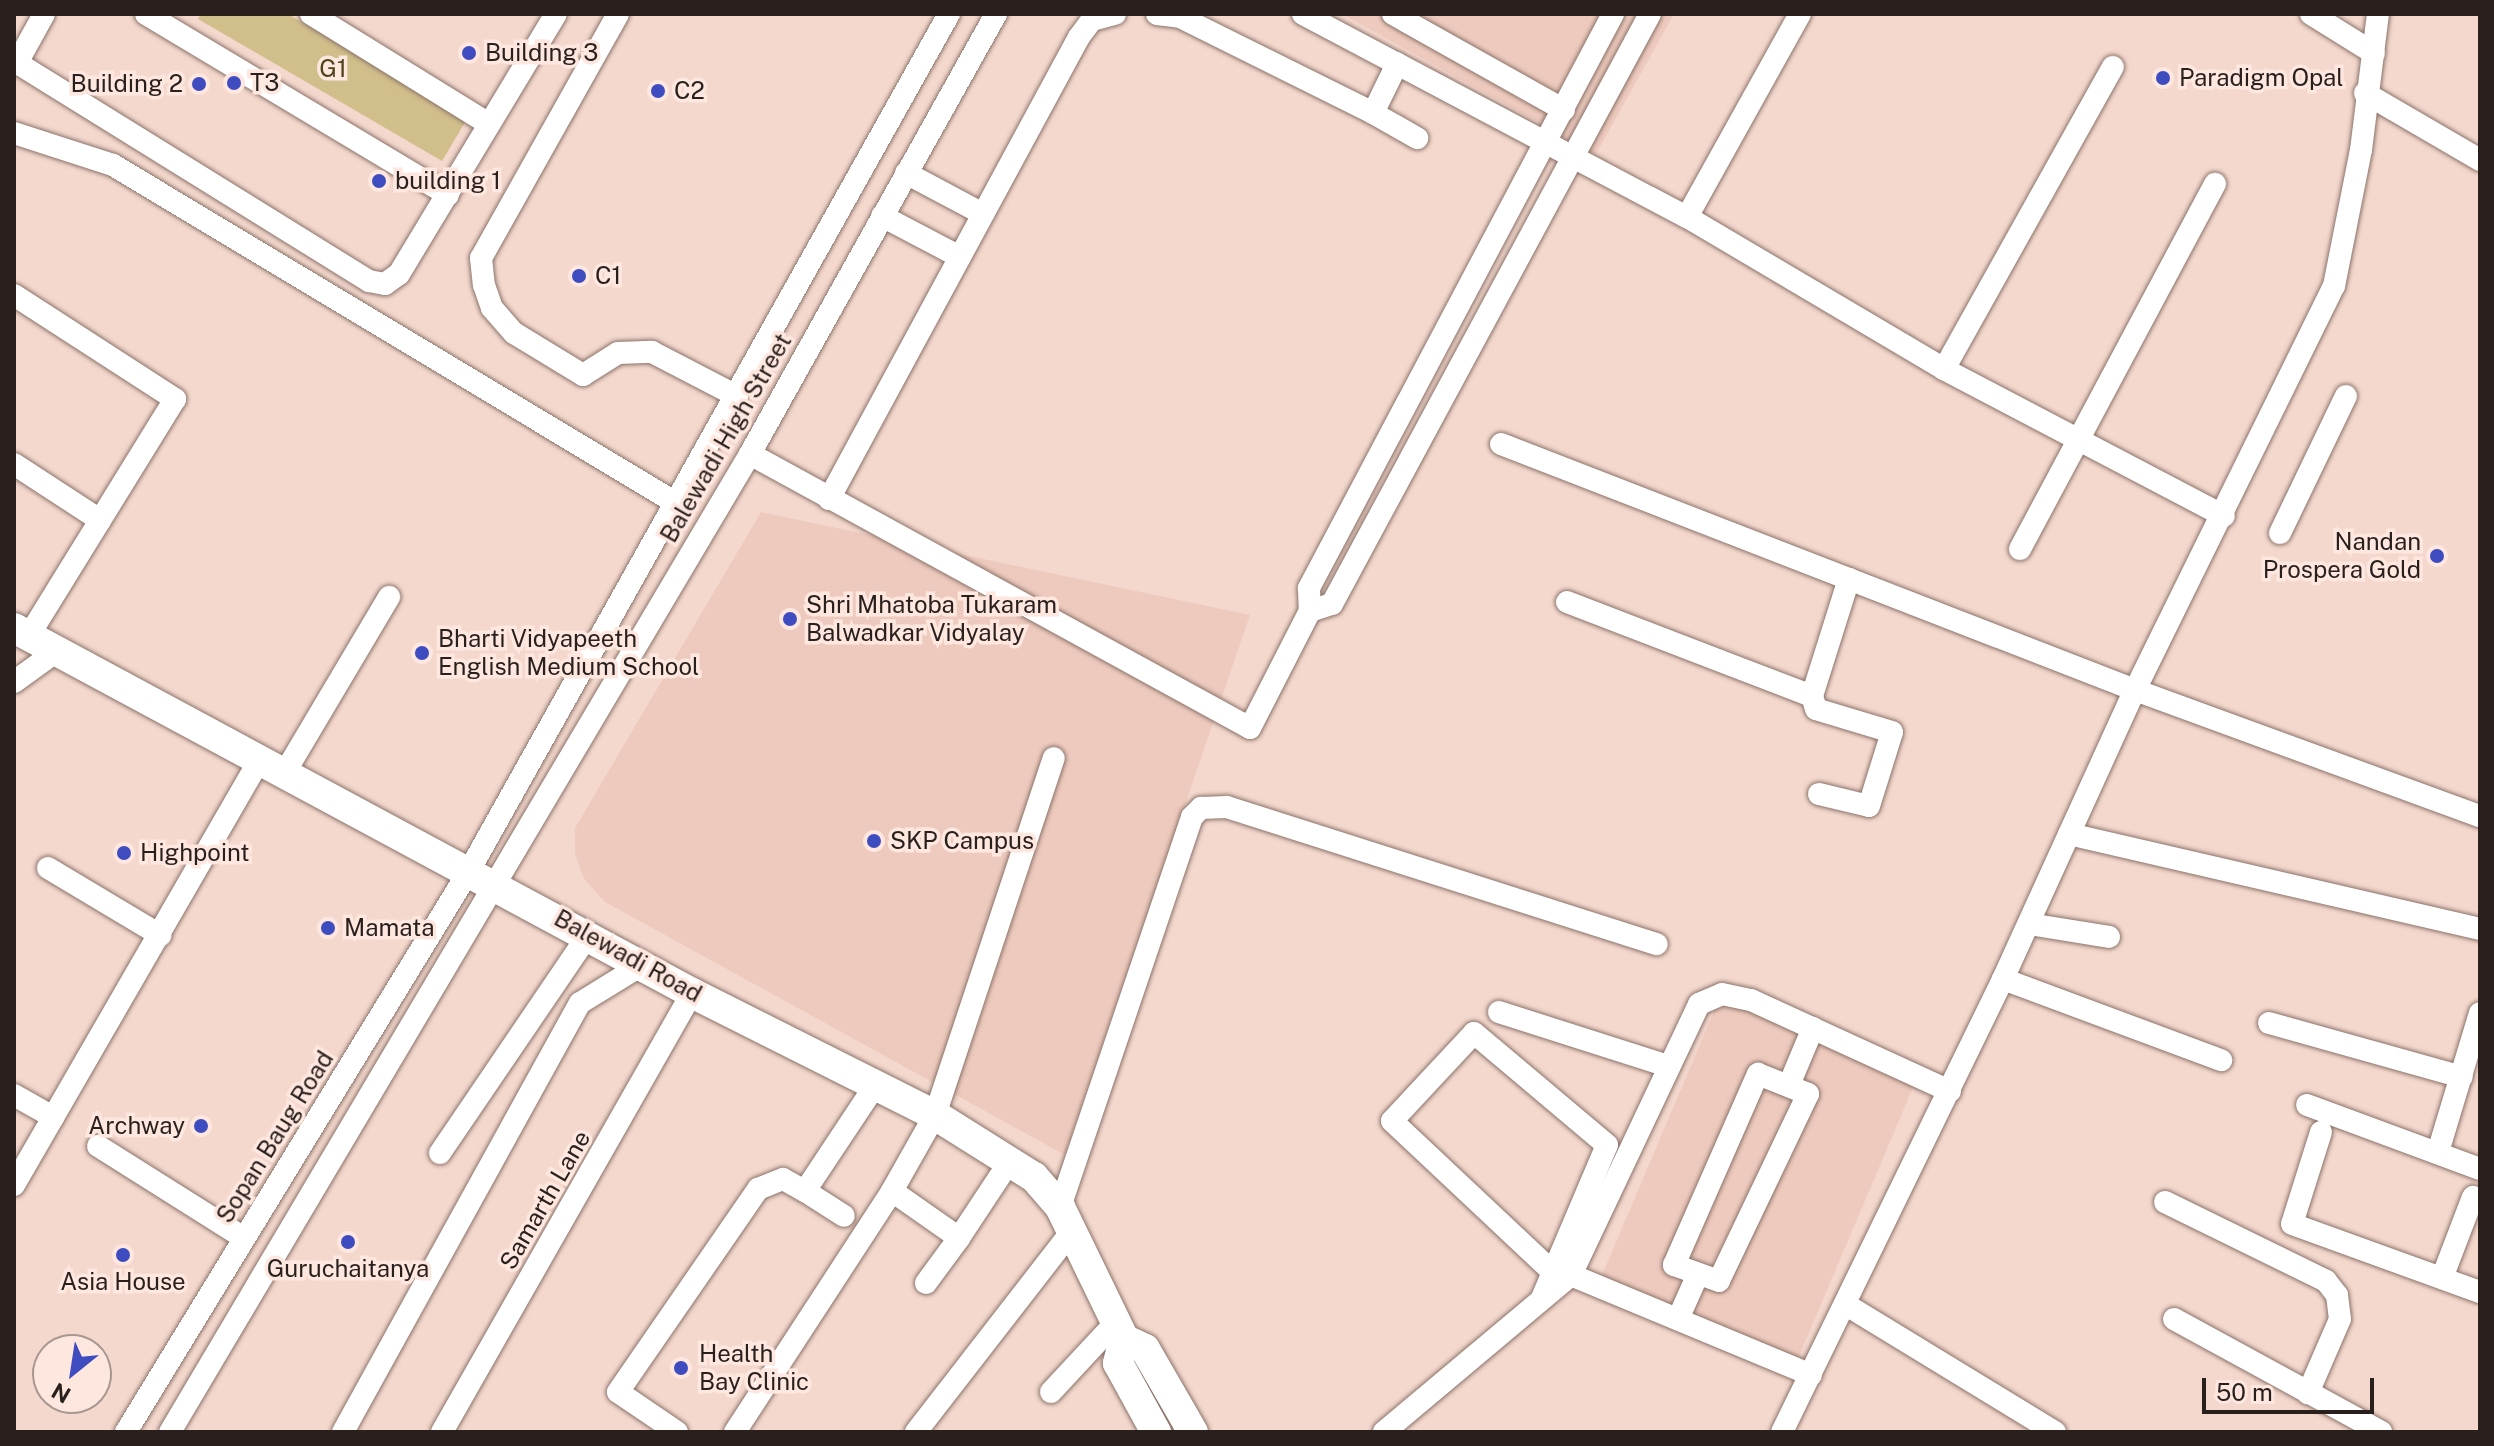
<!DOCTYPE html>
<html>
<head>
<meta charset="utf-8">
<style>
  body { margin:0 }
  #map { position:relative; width:2494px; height:1446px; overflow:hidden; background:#f4d8ce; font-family:"Public Sans",sans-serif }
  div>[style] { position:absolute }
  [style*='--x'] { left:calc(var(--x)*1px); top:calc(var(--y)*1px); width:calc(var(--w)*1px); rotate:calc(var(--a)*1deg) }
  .built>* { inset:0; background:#eecabe; transform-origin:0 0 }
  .green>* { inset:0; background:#d0be8b }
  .roads { filter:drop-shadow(0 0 2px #8b736a) drop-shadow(0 0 2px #8b736a) }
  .minor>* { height:22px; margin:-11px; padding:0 11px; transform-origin:11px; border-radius:11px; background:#fff }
  .major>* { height:30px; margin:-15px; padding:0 15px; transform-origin:15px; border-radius:15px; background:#fff }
  .dots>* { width:22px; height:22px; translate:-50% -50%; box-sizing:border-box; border:4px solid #fde7df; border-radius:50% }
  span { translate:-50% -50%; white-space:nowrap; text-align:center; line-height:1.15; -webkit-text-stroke:7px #fde7df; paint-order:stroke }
  .poi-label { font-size:24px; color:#291f1c }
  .left { translate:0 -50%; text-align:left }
  .right { translate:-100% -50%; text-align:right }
  .park-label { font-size:24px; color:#4f431b }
  .street-label { font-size:24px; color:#291f1c }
  .frame { position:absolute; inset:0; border:16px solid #291f1c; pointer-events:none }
  .north { position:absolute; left:32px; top:1334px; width:80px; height:80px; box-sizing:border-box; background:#fde7df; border:2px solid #a89791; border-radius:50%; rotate:210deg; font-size:22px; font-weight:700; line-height:32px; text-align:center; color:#291f1c }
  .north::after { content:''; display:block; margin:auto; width:28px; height:36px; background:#3f4cc0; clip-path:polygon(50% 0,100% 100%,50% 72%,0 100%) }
  .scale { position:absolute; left:2202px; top:1378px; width:172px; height:36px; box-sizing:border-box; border:4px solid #291f1c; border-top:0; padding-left:10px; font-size:24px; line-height:28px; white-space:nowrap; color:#291f1c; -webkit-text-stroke:6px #fde7df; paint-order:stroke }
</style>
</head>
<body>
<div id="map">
  <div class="built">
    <div style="clip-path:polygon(1342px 14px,1674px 14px,1596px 154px)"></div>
    <div style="clip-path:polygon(761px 512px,1250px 615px,1065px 1155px,605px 902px,584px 879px,575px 854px,575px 828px)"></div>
    <div style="left:1726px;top:983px;width:213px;height:335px;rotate:23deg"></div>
  </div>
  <div class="green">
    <div style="clip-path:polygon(201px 14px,288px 14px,467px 119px,442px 161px,198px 19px)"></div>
  </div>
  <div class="roads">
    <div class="minor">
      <div style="--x:146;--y:14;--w:352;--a:30.9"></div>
      <div style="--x:311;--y:14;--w:209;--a:31.7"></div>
      <div style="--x:618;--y:14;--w:280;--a:119.3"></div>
      <div style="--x:481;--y:258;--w:27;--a:84"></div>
      <div style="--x:484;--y:285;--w:24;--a:71"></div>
      <div style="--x:492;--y:308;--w:33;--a:49"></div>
      <div style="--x:514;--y:333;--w:81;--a:31.3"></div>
      <div style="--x:583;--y:375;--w:41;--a:-32.2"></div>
      <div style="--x:618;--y:353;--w:34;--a:-2"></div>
      <div style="--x:652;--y:352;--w:96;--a:27.4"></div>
      <div style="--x:1157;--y:14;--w:23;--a:7"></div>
      <div style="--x:1180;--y:17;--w:216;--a:26.4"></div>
      <div style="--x:1373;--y:113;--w:55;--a:-63.9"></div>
      <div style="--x:1303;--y:14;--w:434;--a:27.9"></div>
      <div style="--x:1687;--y:217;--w:299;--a:30.6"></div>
      <div style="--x:1944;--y:369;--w:316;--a:27.7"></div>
      <div style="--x:1393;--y:14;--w:196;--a:29.3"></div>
      <div style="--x:1613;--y:14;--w:650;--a:117.91"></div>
      <div style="--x:1309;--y:588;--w:23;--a:88"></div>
      <div style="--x:1310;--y:611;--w:23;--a:-18"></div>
      <div style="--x:1332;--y:604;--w:670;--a:-61.68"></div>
      <div style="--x:2311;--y:14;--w:74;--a:31.8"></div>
      <div style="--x:14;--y:61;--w:418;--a:31.8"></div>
      <div style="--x:369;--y:281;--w:16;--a:11"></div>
      <div style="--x:385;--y:284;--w:17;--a:-36"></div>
      <div style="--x:399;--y:274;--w:304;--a:-58.9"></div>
      <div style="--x:17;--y:63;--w:56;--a:-61.1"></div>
      <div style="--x:2365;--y:93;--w:133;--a:30.2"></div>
      <div style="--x:1373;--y:113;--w:51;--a:29.6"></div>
      <div style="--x:14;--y:133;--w:104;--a:17.9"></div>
      <div style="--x:113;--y:165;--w:657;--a:30.98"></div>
      <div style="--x:906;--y:173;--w:87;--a:28"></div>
      <div style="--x:882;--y:216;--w:88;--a:27.7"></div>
      <div style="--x:1687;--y:217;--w:232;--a:-60.9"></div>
      <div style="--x:14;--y:295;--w:192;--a:32.9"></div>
      <div style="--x:175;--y:399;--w:280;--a:121.7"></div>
      <div style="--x:1944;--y:369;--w:346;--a:-60.8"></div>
      <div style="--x:1501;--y:444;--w:680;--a:21.21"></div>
      <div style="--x:2135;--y:690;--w:367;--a:20.1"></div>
      <div style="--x:750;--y:454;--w:570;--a:28.72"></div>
      <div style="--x:1250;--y:728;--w:131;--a:-62.9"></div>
      <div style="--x:14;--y:464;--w:103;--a:33.1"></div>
      <div style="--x:829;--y:499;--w:525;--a:-61.58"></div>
      <div style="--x:1079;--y:37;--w:21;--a:-53"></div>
      <div style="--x:1092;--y:20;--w:24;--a:-15"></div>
      <div style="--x:2280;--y:533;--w:152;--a:-64.3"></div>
      <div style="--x:2020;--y:549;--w:414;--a:-61.9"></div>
      <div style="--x:1567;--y:602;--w:262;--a:21"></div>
      <div style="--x:14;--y:682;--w:49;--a:-35.9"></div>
      <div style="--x:284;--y:774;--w:206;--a:-59.3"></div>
      <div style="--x:1819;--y:794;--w:51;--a:13.5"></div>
      <div style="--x:1869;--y:806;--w:77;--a:-72.7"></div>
      <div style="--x:1892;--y:732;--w:79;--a:-163.2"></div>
      <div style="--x:1816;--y:709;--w:14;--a:-107"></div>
      <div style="--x:1812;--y:696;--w:123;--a:-72.5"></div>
      <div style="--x:2069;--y:834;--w:422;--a:13"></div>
      <div style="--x:48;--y:868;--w:131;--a:30.9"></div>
      <div style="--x:2029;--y:924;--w:81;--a:9.2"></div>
      <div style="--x:2003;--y:979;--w:233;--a:20.4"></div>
      <div style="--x:1499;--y:1012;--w:177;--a:17.7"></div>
      <div style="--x:2269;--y:1023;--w:200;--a:15.6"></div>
      <div style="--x:1758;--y:1074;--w:54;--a:21.8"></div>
      <div style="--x:1808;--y:1094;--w:207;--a:115.5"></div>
      <div style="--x:1719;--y:1281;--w:48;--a:-160.4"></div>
      <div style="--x:1674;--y:1265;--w:209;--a:-66.3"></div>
      <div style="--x:1789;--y:1085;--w:62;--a:-67.2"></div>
      <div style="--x:14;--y:1095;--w:45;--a:29.4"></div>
      <div style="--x:2307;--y:1105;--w:184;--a:20.3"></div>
      <div style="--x:2321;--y:1132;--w:96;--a:107.5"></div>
      <div style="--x:2292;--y:1224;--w:200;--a:19.9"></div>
      <div style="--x:98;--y:1146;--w:173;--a:32.2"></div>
      <div style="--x:2438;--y:1152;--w:145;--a:-73.2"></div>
      <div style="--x:440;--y:1153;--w:265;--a:-55.8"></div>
      <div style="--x:14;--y:1185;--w:490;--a:-60"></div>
      <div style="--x:805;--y:1191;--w:46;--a:32.7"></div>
      <div style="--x:892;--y:1191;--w:82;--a:35"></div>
      <div style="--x:959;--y:1238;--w:92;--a:-56.5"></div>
      <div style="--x:2165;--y:1202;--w:179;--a:26.1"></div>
      <div style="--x:2326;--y:1281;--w:18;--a:52"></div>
      <div style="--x:2337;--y:1295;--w:24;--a:83"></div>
      <div style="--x:2340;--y:1319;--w:81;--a:113.4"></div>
      <div style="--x:1060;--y:1207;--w:412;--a:-71.3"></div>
      <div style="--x:1192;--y:817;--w:13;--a:-45"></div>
      <div style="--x:1201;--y:808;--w:26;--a:-2"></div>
      <div style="--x:1227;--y:807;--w:451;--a:17.7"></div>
      <div style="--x:1571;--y:1275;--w:260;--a:22.6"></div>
      <div style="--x:2442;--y:1278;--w:87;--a:-69.1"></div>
      <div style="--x:926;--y:1283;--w:56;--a:-53.7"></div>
      <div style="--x:1542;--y:1298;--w:166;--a:-67"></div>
      <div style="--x:1607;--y:1145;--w:174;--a:-139.9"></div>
      <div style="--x:1474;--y:1033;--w:120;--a:133"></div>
      <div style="--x:1392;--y:1121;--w:219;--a:43.2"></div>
      <div style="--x:1845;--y:1304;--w:246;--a:31.4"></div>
      <div style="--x:1678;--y:1319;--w:49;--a:-66"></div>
      <div style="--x:2174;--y:1319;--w:236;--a:28.6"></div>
      <div style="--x:1051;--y:1392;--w:96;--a:-47.1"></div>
      <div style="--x:126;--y:1432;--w:658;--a:-58.56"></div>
      <div style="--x:469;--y:871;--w:982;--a:-60.75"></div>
      <div style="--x:170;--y:1432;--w:1137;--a:-59.33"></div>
      <div style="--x:750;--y:454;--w:504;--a:-60.79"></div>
      <div style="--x:343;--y:1432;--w:490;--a:-61.1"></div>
      <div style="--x:580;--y:1003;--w:76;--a:-31.6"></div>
      <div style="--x:442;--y:1432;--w:505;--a:-60.34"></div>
      <div style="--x:677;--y:1432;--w:71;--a:-145.9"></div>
      <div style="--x:618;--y:1392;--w:247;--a:-55.4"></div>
      <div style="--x:758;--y:1189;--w:27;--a:-22"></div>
      <div style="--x:783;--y:1179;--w:25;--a:29"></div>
      <div style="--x:805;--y:1191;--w:128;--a:-56.4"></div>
      <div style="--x:735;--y:1432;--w:288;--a:-56.9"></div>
      <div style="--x:892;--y:1191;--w:87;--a:-60.5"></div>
      <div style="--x:935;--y:1115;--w:376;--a:-71.6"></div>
      <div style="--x:916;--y:1432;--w:249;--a:-52.2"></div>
      <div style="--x:1384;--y:1432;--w:244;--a:-40"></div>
      <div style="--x:1571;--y:1275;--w:300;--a:-64.7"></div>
      <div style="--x:1699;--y:1004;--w:25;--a:-23"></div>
      <div style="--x:1722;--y:994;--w:30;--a:12"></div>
      <div style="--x:1751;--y:1000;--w:219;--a:24.6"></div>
      <div style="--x:1782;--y:1432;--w:504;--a:-63.99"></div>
      <div style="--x:2003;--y:979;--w:318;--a:-65.5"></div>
      <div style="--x:2135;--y:690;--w:450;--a:-63.8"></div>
      <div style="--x:2334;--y:286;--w:139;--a:-78.8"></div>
      <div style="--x:2361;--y:150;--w:137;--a:-82.9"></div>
    </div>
    <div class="major">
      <div style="--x:14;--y:628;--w:770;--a:28.3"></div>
      <div style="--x:692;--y:993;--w:272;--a:26.7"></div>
      <div style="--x:935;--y:1115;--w:117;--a:32.1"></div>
      <div style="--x:1034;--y:1177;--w:40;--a:49"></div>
      <div style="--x:1060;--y:1207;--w:147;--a:64.1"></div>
      <div style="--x:1124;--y:1339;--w:23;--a:25"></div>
      <div style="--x:1145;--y:1349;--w:96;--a:60"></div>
      <div style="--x:1124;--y:1339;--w:25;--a:104"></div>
      <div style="--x:1118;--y:1363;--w:79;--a:61.2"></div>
    </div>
  </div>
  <div class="dots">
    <div style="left:469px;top:53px;background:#3f4cc0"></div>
    <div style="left:2163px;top:78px;background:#3f4cc0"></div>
    <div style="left:234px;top:83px;background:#3f4cc0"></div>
    <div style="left:199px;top:84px;background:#3f4cc0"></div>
    <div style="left:658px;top:91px;background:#3f4cc0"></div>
    <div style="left:379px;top:181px;background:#3f4cc0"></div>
    <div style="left:579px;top:276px;background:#3f4cc0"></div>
    <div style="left:2437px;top:556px;background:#3f4cc0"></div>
    <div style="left:790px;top:619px;background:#3f4cc0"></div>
    <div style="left:422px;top:653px;background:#3f4cc0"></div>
    <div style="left:874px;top:841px;background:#3f4cc0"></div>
    <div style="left:124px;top:853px;background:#3f4cc0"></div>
    <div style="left:328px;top:928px;background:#3f4cc0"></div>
    <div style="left:201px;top:1126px;background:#3f4cc0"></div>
    <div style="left:348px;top:1242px;background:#3f4cc0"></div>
    <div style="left:123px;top:1255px;background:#3f4cc0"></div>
    <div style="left:681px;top:1368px;background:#3f4cc0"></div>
  </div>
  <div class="poi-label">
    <span class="left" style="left:485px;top:53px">Building 3</span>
    <span class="left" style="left:2179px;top:78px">Paradigm Opal</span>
    <span class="left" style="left:250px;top:83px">T3</span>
    <span class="right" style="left:183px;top:84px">Building 2</span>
    <span class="left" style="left:674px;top:91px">C2</span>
    <span class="left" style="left:395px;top:181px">building 1</span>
    <span class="left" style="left:595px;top:276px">C1</span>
    <span class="right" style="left:2421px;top:556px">Nandan<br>Prospera Gold</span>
    <span class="left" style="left:806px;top:619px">Shri Mhatoba Tukaram<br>Balwadkar Vidyalay</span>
    <span class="left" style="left:438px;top:653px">Bharti Vidyapeeth<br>English Medium School</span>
    <span class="left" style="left:890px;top:841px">SKP Campus</span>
    <span class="left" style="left:140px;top:853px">Highpoint</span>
    <span class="left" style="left:344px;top:928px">Mamata</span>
    <span class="right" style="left:185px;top:1126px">Archway</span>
    <span style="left:348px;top:1269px">Guruchaitanya</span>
    <span style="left:123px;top:1282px">Asia House</span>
    <span class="left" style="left:699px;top:1368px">Health<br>Bay Clinic</span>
  </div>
  <div class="park-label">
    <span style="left:333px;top:69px">G1</span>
  </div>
  <div class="street-label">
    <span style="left:726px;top:438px;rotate:-60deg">Balewadi High Street</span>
    <span style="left:628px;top:956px;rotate:29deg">Balewadi Road</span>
    <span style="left:275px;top:1137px;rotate:-58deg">Sopan Baug Road</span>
    <span style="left:545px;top:1200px;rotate:-60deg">Samarth Lane</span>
  </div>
  <div class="frame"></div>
  <div class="north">N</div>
  <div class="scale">50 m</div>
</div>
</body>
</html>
